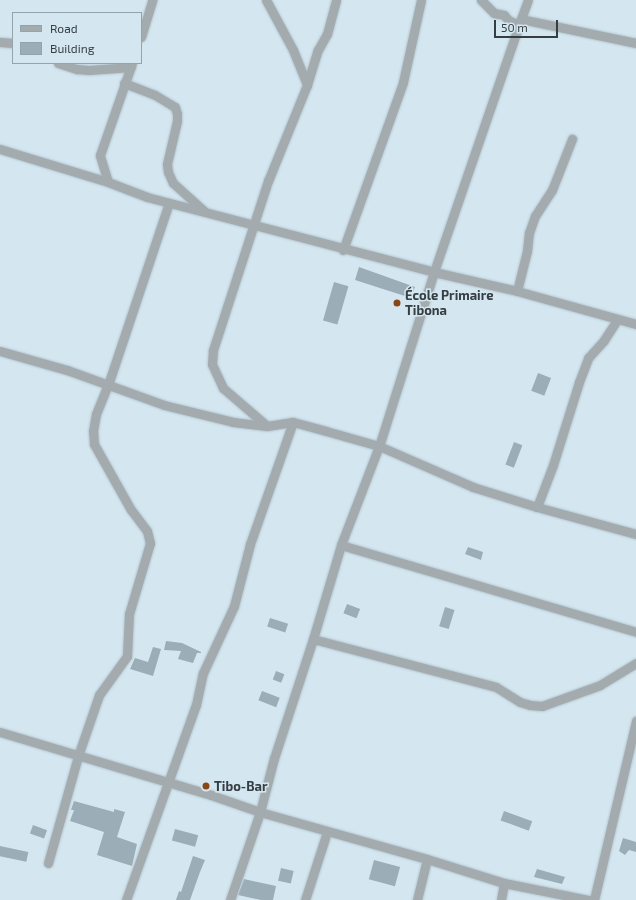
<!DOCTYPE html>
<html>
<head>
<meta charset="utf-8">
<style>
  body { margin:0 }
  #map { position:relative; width:636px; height:900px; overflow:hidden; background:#d4e7f1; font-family:"Exo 2",sans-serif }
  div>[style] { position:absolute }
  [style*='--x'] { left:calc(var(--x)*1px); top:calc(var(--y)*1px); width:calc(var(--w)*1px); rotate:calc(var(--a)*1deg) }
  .building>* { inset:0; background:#9badb7; transform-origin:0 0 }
  .roads { filter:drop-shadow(0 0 1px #b4c5ce) drop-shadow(0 0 1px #b4c5ce) }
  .street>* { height:9px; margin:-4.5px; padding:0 4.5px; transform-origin:4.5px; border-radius:4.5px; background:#a3abaf }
  .dots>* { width:11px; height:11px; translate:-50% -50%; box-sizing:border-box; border:2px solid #d4e7f1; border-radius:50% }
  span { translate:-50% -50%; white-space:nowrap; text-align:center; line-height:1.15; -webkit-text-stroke:3px #d4e7f1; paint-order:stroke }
  .poi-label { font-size:13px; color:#363e42; font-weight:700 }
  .left { translate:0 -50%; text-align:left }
  .legend { position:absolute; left:12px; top:12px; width:130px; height:52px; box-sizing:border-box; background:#d4e7f1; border:1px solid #95a3ab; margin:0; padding:5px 7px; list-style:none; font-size:12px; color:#363e42 }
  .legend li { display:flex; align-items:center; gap:8px; height:20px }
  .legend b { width:20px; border:1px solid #95a3ab }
  .scale { position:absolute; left:494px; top:20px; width:64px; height:18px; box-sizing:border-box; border:2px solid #363e42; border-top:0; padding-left:5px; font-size:12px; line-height:14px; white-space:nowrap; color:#363e42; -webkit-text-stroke:3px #d4e7f1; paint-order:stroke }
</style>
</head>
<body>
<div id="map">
  <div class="building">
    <div style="clip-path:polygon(359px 267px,415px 287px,411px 298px,355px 280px)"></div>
    <div style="left:334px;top:282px;width:15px;height:40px;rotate:16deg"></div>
    <div style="left:538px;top:373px;width:14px;height:19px;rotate:21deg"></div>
    <div style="left:514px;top:442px;width:9px;height:24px;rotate:21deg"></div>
    <div style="clip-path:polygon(468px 547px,483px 552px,481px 560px,465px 554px)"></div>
    <div style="left:347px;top:604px;width:14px;height:10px;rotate:21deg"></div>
    <div style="left:445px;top:607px;width:10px;height:20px;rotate:17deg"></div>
    <div style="left:270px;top:618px;width:19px;height:9px;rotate:18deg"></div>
    <div style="clip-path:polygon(166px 641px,182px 643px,201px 652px,201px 653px,197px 653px,193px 663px,178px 659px,181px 651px,164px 650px)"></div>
    <div style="clip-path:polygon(153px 647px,161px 649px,153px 676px,130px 669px,135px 658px,148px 662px)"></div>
    <div style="left:276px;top:671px;width:9px;height:9px;rotate:21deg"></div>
    <div style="left:262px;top:691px;width:19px;height:10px;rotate:21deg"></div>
    <div style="clip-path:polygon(74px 801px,114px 812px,114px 809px,125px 812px,117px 837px,137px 844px,132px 866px,97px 855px,104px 832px,70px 821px,74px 810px,71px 810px)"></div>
    <div style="left:504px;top:811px;width:30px;height:10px;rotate:20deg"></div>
    <div style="left:33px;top:825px;width:15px;height:9px;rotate:20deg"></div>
    <div style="left:175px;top:829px;width:24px;height:12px;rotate:15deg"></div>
    <div style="clip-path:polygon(623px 838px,636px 842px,636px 852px,629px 850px,625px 855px,619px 851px)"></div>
    <div style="left:0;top:846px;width:29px;height:10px;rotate:12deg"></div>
    <div style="clip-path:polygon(193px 856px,205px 860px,200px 872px,190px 900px,176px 900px,179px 891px,181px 892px)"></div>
    <div style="left:374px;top:860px;width:27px;height:20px;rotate:15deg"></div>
    <div style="left:281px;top:868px;width:13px;height:13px;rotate:13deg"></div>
    <div style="clip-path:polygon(537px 869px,565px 877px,562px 884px,534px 877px)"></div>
    <div style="clip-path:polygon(244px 879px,276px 886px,273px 900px,261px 900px,238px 895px)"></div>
  </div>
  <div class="roads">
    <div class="street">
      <div style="--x:266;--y:0;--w:57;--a:61.6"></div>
      <div style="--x:293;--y:50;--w:38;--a:68"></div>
      <div style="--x:481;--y:0;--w:18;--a:45"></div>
      <div style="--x:494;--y:13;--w:10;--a:11"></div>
      <div style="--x:504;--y:15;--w:6;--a:51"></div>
      <div style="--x:508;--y:20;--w:12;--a:24"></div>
      <div style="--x:521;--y:19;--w:20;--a:-70"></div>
      <div style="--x:141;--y:37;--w:39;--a:-73"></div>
      <div style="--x:0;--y:42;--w:13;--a:4"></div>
      <div style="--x:636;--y:43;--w:117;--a:-168.2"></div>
      <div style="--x:521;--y:19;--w:268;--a:109"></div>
      <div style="--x:434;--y:272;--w:85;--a:12.9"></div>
      <div style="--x:517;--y:291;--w:123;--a:15.5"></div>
      <div style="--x:58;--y:63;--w:20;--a:18"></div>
      <div style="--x:77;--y:69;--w:12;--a:5"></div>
      <div style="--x:89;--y:70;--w:42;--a:-4.1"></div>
      <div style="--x:124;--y:83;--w:33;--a:21"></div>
      <div style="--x:155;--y:95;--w:23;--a:31"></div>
      <div style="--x:175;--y:107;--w:7;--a:74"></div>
      <div style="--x:177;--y:114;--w:7;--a:90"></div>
      <div style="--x:177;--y:121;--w:44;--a:103.1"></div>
      <div style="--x:167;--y:164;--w:8;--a:83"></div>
      <div style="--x:168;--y:172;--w:12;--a:66"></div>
      <div style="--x:173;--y:183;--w:42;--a:42.1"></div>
      <div style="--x:0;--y:149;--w:113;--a:17"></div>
      <div style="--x:108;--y:182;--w:42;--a:21"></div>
      <div style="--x:147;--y:197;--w:297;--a:14.6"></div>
      <div style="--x:434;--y:272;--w:182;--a:107.5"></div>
      <div style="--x:379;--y:446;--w:106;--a:111"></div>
      <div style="--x:341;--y:545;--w:98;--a:106.6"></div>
      <div style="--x:313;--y:639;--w:125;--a:108.1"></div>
      <div style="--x:274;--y:758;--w:56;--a:104.5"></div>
      <div style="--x:260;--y:812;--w:173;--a:15.7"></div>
      <div style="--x:427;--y:859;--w:81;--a:17.3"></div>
      <div style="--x:504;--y:883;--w:87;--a:11.3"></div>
      <div style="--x:108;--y:182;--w:28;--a:-107"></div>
      <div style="--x:100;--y:155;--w:97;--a:-70.8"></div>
      <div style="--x:343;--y:250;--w:178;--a:-70.3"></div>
      <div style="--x:403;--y:82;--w:84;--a:-77.6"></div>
      <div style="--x:517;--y:291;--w:41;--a:-76"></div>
      <div style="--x:527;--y:251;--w:18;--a:-84"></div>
      <div style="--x:529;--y:233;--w:18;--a:-71"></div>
      <div style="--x:535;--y:216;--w:31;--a:-57"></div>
      <div style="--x:552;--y:190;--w:55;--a:-68.6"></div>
      <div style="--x:0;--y:351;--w:70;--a:15.8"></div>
      <div style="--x:67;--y:370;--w:103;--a:19.8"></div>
      <div style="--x:164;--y:405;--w:71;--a:13.8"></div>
      <div style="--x:233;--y:422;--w:34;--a:7"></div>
      <div style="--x:267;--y:426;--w:26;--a:-9"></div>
      <div style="--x:293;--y:422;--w:34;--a:15"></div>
      <div style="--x:326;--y:431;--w:55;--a:15.8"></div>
      <div style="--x:379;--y:446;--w:103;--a:23.6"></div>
      <div style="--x:473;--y:487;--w:67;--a:17.4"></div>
      <div style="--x:537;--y:507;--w:103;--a:15.3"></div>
      <div style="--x:267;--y:426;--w:58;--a:-139.2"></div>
      <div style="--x:223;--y:388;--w:26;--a:-115"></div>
      <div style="--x:212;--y:364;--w:14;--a:-86"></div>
      <div style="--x:213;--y:350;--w:178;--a:-72"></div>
      <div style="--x:268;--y:181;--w:104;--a:-67.9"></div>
      <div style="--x:307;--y:85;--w:37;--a:-73"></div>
      <div style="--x:318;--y:50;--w:18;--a:-61"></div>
      <div style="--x:327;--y:34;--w:35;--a:-75"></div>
      <div style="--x:537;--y:507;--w:45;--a:-69.1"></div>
      <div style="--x:553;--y:465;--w:87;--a:-72.6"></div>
      <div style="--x:579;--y:382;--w:26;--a:-69"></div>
      <div style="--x:588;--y:358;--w:24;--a:-48"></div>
      <div style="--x:604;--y:340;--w:24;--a:-57"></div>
      <div style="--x:341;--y:545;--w:308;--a:16.4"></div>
      <div style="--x:313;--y:639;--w:189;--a:14.7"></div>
      <div style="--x:496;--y:687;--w:28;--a:32"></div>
      <div style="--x:520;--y:702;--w:10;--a:17"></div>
      <div style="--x:530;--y:705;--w:12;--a:5"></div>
      <div style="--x:542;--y:706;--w:62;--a:-19.9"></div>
      <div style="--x:600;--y:685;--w:42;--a:-31.4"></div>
      <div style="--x:0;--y:732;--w:220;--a:16.6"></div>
      <div style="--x:211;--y:795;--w:52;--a:19.1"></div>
      <div style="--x:260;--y:812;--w:93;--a:108.8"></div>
      <div style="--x:48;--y:863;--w:111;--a:-74.3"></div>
      <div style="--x:78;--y:756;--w:65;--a:-71"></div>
      <div style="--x:99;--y:695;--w:48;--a:-54.3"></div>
      <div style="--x:127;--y:656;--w:42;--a:-87.3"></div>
      <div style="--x:129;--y:614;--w:74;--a:-73.5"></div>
      <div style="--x:150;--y:543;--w:12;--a:-104"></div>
      <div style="--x:147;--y:531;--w:26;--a:-127"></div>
      <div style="--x:131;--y:510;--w:76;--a:-119.3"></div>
      <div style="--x:94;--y:444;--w:13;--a:-94"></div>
      <div style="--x:93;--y:431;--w:17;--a:-80"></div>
      <div style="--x:96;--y:414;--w:31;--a:-68"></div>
      <div style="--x:108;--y:385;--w:192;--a:-71.5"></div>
      <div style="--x:126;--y:900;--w:207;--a:-70.3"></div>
      <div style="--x:196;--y:705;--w:33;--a:-78"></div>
      <div style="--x:203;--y:673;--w:74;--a:-65.2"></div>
      <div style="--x:234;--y:606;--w:64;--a:-75.5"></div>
      <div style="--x:250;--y:544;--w:129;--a:-70.6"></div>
      <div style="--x:305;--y:900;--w:71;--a:-72.1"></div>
      <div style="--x:417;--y:900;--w:42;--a:-76.3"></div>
      <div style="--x:501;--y:900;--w:17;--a:-80"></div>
      <div style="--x:594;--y:900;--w:184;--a:-76.8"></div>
    </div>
  </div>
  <div class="dots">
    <div style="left:397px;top:303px;background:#894716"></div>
    <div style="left:206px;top:786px;background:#894716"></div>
  </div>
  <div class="poi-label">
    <span class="left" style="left:405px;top:303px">École Primaire<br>Tibona</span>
    <span class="left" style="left:214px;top:786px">Tibo-Bar</span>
  </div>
  <ul class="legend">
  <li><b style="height:5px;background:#a3abaf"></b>Road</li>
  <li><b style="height:11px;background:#9badb7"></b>Building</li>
  </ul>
  <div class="scale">50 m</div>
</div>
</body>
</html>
